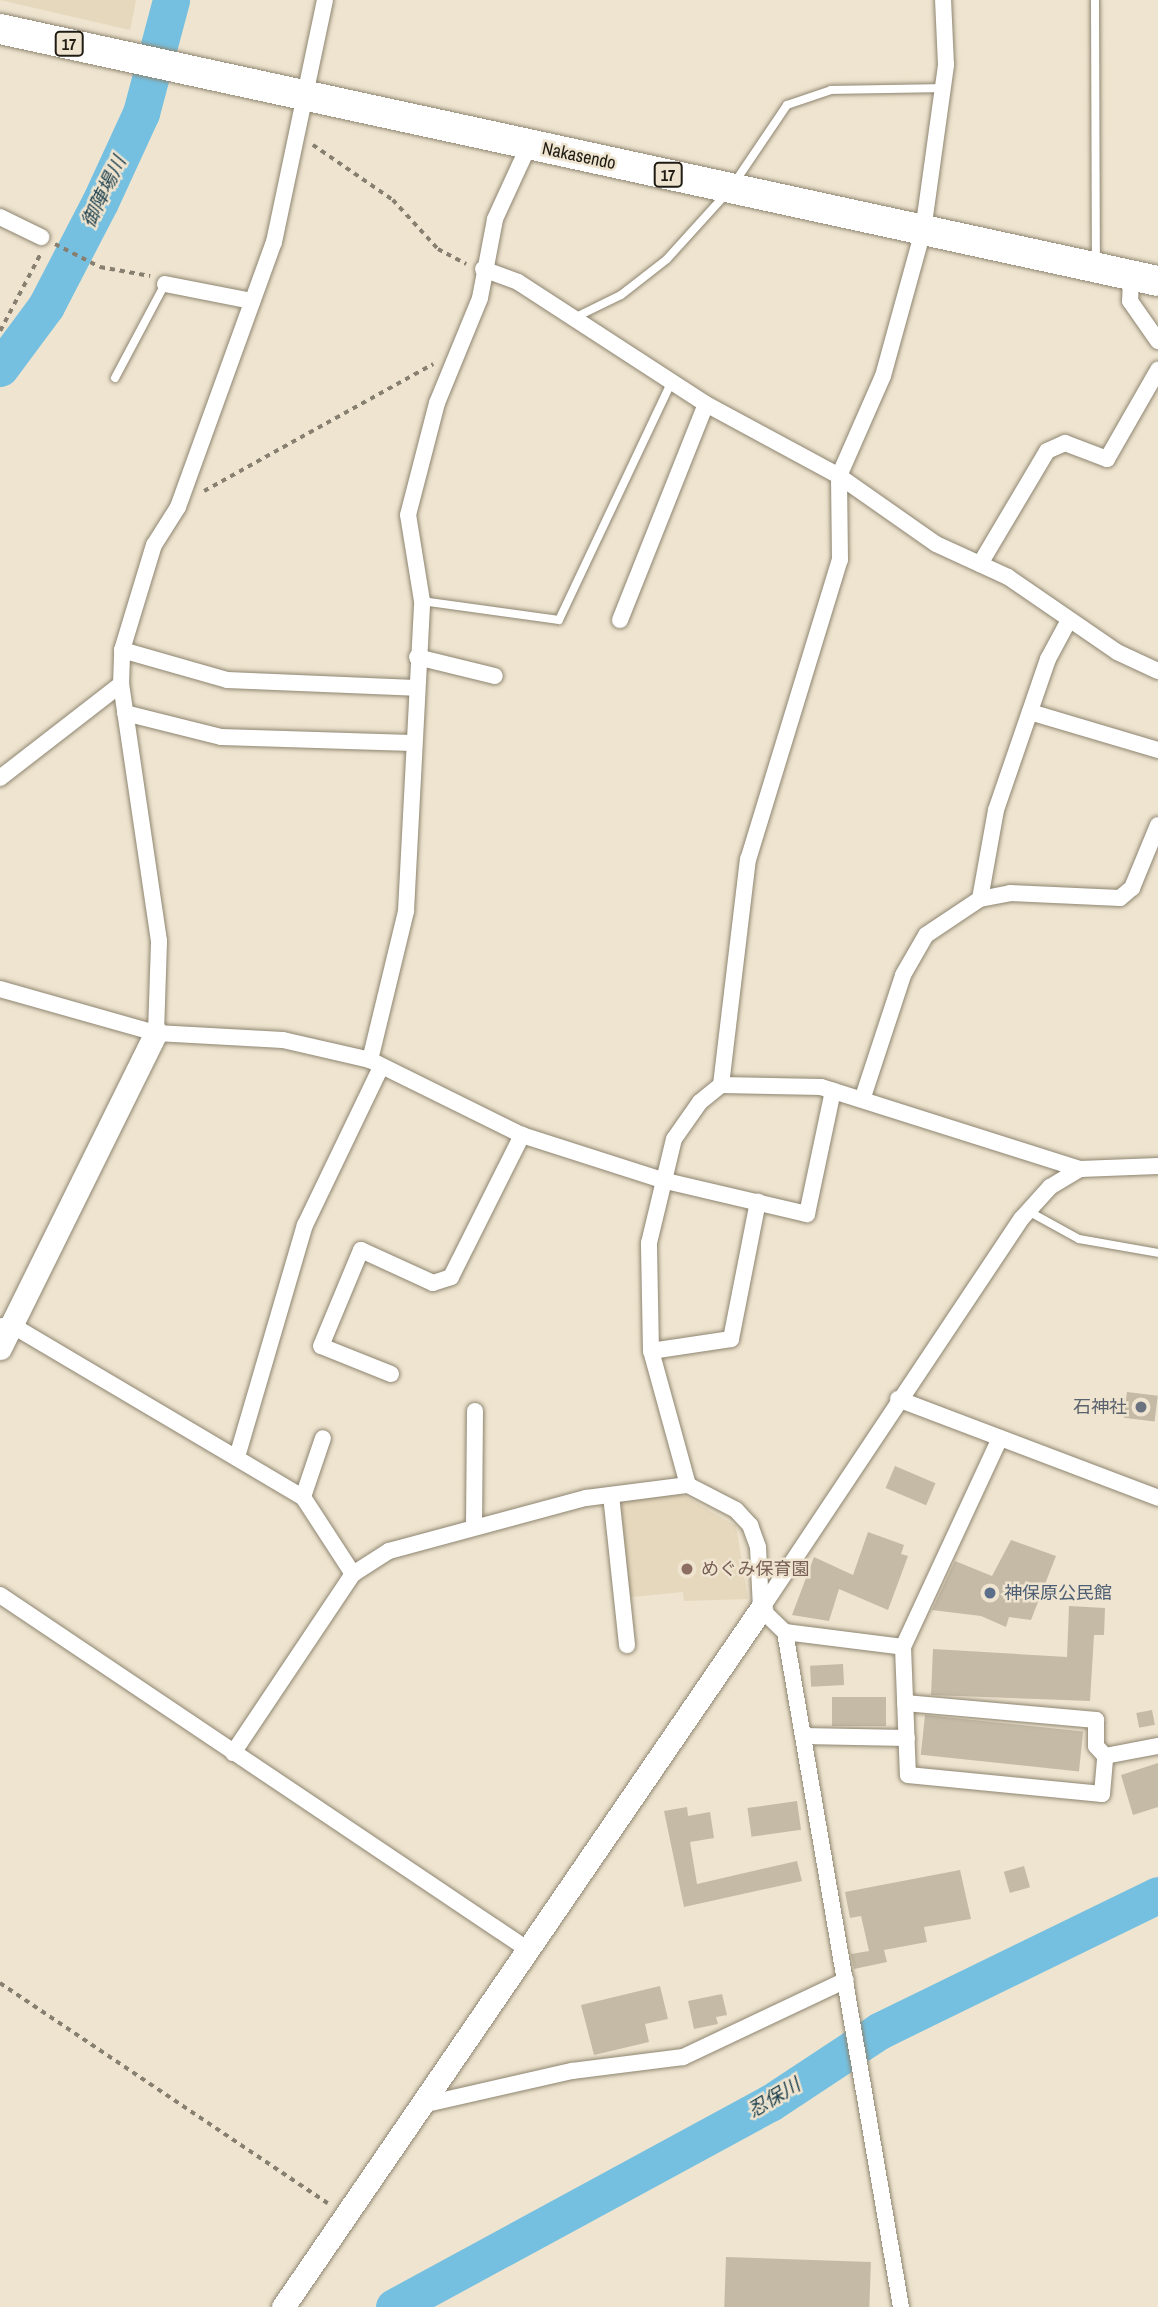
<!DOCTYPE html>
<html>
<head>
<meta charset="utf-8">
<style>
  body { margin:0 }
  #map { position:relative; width:1158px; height:2307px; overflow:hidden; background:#eee4cf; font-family:"Archivo Narrow","Noto Sans JP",sans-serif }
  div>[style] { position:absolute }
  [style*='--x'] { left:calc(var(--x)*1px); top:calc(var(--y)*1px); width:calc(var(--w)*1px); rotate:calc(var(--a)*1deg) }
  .built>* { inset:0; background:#e6d8bd }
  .river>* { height:37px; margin:-18.5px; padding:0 18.5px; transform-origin:18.5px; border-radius:18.5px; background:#75c0e1 }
  .building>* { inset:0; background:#c4baa6; transform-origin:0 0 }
  .path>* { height:3.5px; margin-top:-1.75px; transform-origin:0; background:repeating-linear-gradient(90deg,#878071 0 5px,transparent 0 10px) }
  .roads { filter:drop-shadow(0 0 2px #8e8571) drop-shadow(0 0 2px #8e8571) }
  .lane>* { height:8px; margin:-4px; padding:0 4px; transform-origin:4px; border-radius:4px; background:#fff }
  .street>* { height:16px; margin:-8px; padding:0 8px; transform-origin:8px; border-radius:8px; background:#fff }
  .secondary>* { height:23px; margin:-11.5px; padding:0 11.5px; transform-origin:11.5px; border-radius:11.5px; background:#fff }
  .highway>* { height:30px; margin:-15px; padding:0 15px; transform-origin:15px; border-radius:15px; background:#fff }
  .dots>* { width:19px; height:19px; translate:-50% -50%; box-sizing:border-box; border:4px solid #eee4cf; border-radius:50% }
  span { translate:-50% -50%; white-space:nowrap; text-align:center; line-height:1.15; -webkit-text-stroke:5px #eee4cf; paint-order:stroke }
  .shield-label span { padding:2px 5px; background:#eee4cf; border:2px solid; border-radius:5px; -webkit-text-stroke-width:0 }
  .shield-label { font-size:16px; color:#201c14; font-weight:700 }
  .street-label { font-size:18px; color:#201c14 }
  .worship-label { font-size:18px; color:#5b616d }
  .right { translate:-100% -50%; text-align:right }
  .education-label { font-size:18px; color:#785e54 }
  .left { translate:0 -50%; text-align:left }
  .service-label { font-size:18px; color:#4e5e75 }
  .water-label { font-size:19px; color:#1a3d4b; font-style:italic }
</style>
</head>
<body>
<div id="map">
  <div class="built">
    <div style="clip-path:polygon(0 0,136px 0,130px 30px)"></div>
    <div style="clip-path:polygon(677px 1492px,736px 1526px,748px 1599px,684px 1601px,683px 1592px,631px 1597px,616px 1500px)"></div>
  </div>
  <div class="river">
    <div style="--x:0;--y:368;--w:77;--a:-53.4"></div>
    <div style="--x:46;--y:306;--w:117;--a:-62.6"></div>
    <div style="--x:100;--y:202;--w:98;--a:-65.3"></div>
    <div style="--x:141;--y:113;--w:117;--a:-75.1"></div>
    <div style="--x:394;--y:2307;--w:428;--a:-28.5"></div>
    <div style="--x:770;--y:2103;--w:131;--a:-33.4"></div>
    <div style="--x:879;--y:2031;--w:310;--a:-26"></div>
  </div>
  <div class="building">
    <div style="left:1127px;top:1392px;width:31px;height:26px;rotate:7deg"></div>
    <div style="left:895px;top:1466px;width:44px;height:24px;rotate:23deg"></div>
    <div style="clip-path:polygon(868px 1532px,904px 1545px,901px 1554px,908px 1556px,888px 1610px,839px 1589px,829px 1621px,792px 1615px,814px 1557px,853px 1575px)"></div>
    <div style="clip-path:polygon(1011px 1540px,1056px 1556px,1031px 1620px,1009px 1617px,1006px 1627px,981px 1616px,932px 1610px,955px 1561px,992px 1576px)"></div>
    <div style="clip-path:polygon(1069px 1606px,1105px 1608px,1104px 1635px,1094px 1635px,1090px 1701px,931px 1695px,933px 1649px,1067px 1657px)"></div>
    <div style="left:843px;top:1664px;width:21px;height:33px;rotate:87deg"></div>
    <div style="left:832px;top:1697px;width:54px;height:29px"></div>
    <div style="left:1152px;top:1710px;width:15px;height:16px;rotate:79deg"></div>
    <div style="left:925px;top:1715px;width:159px;height:40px;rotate:6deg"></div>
    <div style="clip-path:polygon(1158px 1763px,1158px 1807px,1133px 1815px,1121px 1775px)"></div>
    <div style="left:797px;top:1801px;width:29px;height:50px;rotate:82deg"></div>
    <div style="clip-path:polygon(687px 1807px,688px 1816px,710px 1812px,714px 1838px,690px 1842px,697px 1884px,797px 1861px,802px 1881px,684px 1907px,664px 1811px)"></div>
    <div style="left:1024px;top:1866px;width:22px;height:21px;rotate:74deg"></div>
    <div style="clip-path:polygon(960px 1870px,971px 1919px,924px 1927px,927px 1942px,884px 1950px,887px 1962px,854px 1969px,851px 1954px,869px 1951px,861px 1916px,850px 1918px,845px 1892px)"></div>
    <div style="clip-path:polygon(660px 1986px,668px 2019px,645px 2024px,649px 2042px,594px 2055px,581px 2005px)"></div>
    <div style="clip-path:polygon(722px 1994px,727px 2015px,716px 2017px,718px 2024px,694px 2029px,688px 2001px)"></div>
    <div style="left:726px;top:2257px;width:145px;height:50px;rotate:2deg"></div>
  </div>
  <div class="path">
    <div style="--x:313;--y:145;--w:97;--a:34.5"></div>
    <div style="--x:393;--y:200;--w:67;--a:47.4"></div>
    <div style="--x:438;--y:249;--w:32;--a:28"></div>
    <div style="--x:55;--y:244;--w:51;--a:27.1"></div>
    <div style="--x:100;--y:267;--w:51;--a:10.2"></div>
    <div style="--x:0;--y:331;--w:88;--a:-62.3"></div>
    <div style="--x:204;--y:491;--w:262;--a:-29"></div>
    <div style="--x:0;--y:1983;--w:395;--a:33.9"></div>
  </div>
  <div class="roads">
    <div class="lane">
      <div style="--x:1095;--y:0;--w:263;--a:89.8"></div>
      <div style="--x:735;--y:182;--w:93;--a:-56"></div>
      <div style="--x:787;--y:105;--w:46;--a:-18.8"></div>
      <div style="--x:831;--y:90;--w:113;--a:-1"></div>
      <div style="--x:574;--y:318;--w:52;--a:-26.1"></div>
      <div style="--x:621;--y:295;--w:58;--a:-38"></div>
      <div style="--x:667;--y:259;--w:86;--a:-47.8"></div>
      <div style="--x:115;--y:378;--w:106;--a:-62"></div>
      <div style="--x:422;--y:601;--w:138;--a:7.9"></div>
      <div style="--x:559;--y:620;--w:262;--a:-64.7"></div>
      <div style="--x:1028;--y:1211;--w:58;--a:28.8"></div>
      <div style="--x:1079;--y:1239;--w:80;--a:10"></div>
    </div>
    <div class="street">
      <div style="--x:0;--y:217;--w:46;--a:26"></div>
      <div style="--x:483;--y:269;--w:37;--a:20"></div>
      <div style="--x:518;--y:282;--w:224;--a:33"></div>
      <div style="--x:706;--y:404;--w:151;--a:28.4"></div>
      <div style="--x:839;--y:476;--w:118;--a:35"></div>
      <div style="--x:936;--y:544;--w:79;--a:24.6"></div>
      <div style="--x:1008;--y:577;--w:132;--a:34.5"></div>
      <div style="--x:1117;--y:652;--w:45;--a:24.9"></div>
      <div style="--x:1131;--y:276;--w:25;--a:92"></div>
      <div style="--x:1130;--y:301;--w:49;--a:55"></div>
      <div style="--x:165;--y:284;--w:89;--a:11.1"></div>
      <div style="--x:980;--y:564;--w:131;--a:-59.3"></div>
      <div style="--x:1047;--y:451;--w:20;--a:-24"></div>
      <div style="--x:1065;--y:443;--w:45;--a:20.9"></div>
      <div style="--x:1107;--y:459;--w:103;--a:-60.2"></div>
      <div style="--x:620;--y:620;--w:232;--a:-68.3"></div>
      <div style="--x:122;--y:650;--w:109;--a:15.9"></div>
      <div style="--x:227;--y:680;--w:188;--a:2.4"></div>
      <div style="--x:417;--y:657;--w:80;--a:13.7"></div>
      <div style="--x:1030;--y:712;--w:134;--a:16.5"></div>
      <div style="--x:125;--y:713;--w:99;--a:14"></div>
      <div style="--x:221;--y:737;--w:191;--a:1.8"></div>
      <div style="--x:0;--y:778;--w:153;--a:-37.8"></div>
      <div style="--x:980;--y:899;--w:90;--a:-79.8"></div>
      <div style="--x:996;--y:810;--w:160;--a:-71"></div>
      <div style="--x:1048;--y:659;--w:44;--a:-61.7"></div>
      <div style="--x:0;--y:989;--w:162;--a:15.8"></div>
      <div style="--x:156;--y:1033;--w:127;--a:3.2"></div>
      <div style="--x:283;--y:1040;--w:89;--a:12.9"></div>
      <div style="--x:370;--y:1060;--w:169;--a:26.3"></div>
      <div style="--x:522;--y:1135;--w:147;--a:17.8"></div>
      <div style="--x:662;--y:1180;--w:149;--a:13.2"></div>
      <div style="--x:807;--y:1214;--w:126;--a:-78.1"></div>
      <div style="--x:156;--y:1033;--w:92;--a:-88.1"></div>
      <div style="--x:159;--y:941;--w:260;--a:-98.4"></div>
      <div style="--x:121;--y:684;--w:34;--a:-88"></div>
      <div style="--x:122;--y:650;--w:110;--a:-73.1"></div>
      <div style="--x:154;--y:545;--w:45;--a:-57.7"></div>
      <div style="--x:178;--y:507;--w:282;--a:-70.1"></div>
      <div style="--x:274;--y:242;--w:247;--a:-78.1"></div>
      <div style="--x:370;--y:1060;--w:153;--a:-76.4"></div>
      <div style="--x:406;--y:911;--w:310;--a:-87"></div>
      <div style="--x:422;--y:601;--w:87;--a:-99.2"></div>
      <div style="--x:408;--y:515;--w:116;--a:-75.5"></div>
      <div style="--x:437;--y:403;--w:113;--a:-67.7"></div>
      <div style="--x:480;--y:298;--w:80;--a:-79.2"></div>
      <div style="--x:495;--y:219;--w:81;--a:-65.3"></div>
      <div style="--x:721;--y:1085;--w:227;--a:-83.2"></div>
      <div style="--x:748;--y:860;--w:314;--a:-73"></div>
      <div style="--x:840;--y:560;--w:84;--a:-90.7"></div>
      <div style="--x:839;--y:476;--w:109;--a:-66.3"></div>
      <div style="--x:883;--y:376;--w:150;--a:-74.6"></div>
      <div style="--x:923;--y:231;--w:168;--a:-82.1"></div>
      <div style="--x:946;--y:65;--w:65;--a:-92.6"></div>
      <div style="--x:863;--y:1097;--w:128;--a:-71.8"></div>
      <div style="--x:903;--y:975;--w:46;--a:-60.1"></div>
      <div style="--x:926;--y:935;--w:65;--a:-33.7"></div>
      <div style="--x:980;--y:899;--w:31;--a:-11"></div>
      <div style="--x:1010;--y:893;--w:110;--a:2.6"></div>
      <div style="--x:1120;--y:898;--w:16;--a:-40"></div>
      <div style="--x:1132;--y:888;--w:68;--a:-67.6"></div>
      <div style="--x:2;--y:1326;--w:13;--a:4"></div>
      <div style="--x:15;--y:1327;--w:334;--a:30.6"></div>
      <div style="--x:303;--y:1497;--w:92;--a:57"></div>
      <div style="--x:651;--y:1351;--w:81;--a:-8.5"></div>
      <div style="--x:731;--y:1339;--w:140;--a:-78.9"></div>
      <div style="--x:391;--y:1374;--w:75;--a:-158.2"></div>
      <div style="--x:321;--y:1346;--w:104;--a:-67.4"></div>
      <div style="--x:361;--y:1250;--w:79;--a:24.6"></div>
      <div style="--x:433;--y:1283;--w:19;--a:-18"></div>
      <div style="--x:451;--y:1277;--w:159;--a:-63.4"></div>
      <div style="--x:898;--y:1399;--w:278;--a:20.8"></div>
      <div style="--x:237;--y:1457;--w:242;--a:-73.7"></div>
      <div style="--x:305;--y:1225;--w:173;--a:-64.3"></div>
      <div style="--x:688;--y:1485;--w:139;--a:-105.4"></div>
      <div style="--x:651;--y:1351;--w:108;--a:-91.1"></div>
      <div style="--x:649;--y:1243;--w:107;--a:-76.5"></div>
      <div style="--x:674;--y:1139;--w:45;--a:-54.9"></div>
      <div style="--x:700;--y:1102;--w:27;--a:-39"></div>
      <div style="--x:721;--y:1085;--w:100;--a:1.1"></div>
      <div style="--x:821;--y:1087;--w:272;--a:17.6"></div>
      <div style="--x:611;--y:1495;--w:151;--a:83.9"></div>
      <div style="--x:303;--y:1497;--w:62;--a:-71.3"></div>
      <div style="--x:474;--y:1526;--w:115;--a:-89.5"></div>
      <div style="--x:0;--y:1595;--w:635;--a:33.89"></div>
      <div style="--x:761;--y:1609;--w:470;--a:-56.3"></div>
      <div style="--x:1022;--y:1218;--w:42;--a:-47.9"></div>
      <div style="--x:1050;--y:1187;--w:35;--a:-31"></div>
      <div style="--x:1080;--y:1169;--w:78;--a:-2.2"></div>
      <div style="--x:785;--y:1632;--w:119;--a:7.2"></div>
      <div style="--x:903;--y:1647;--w:128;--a:87.8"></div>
      <div style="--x:908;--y:1775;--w:195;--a:5.6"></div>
      <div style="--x:1102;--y:1794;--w:38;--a:-85"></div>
      <div style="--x:1105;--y:1756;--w:54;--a:-10.7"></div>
      <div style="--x:903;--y:1647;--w:230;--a:-65.1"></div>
      <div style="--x:905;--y:1703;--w:192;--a:5.1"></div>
      <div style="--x:1096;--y:1720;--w:26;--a:90"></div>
      <div style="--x:1096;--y:1746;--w:13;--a:48"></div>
      <div style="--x:803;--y:1736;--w:104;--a:1.1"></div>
      <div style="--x:233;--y:1753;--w:216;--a:-56.2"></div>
      <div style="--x:353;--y:1574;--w:43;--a:-32.6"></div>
      <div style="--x:389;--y:1551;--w:204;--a:-15.1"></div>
      <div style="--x:586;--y:1498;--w:103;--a:-7.3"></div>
      <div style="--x:688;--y:1485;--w:54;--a:27.5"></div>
      <div style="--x:736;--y:1510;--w:21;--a:47"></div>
      <div style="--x:750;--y:1525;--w:23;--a:70"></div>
      <div style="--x:758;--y:1547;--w:62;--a:87.2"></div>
      <div style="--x:761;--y:1609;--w:33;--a:44"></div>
      <div style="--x:785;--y:1632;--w:685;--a:80.25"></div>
      <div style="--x:422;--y:2105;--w:154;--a:-12.8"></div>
      <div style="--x:572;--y:2071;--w:112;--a:-7.2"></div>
      <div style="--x:683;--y:2057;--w:180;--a:-25.3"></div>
    </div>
    <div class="secondary">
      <div style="--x:0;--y:1348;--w:352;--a:-63.7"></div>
      <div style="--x:283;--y:2307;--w:846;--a:-55.6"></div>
    </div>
    <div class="highway">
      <div style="--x:0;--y:29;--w:1185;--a:12.28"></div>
    </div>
  </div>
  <div class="dots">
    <div style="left:1141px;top:1407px;background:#6b7280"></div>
    <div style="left:687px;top:1569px;background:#8d6e63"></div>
    <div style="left:990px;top:1593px;background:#5c6f8a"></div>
  </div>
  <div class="shield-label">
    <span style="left:69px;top:44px">17</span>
    <span style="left:668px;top:175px">17</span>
  </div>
  <div class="street-label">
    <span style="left:579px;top:156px;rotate:12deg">Nakasendo</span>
  </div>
  <div class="worship-label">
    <span class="right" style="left:1127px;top:1407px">石神社</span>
  </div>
  <div class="education-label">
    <span class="left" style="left:701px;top:1569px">めぐみ保育園</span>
  </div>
  <div class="service-label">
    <span class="left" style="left:1004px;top:1593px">神保原公民館</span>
  </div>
  <div class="water-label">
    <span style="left:104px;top:192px;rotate:-64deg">御陣場川</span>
    <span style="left:774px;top:2098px;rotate:-31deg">忍保川</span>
  </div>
</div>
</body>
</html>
